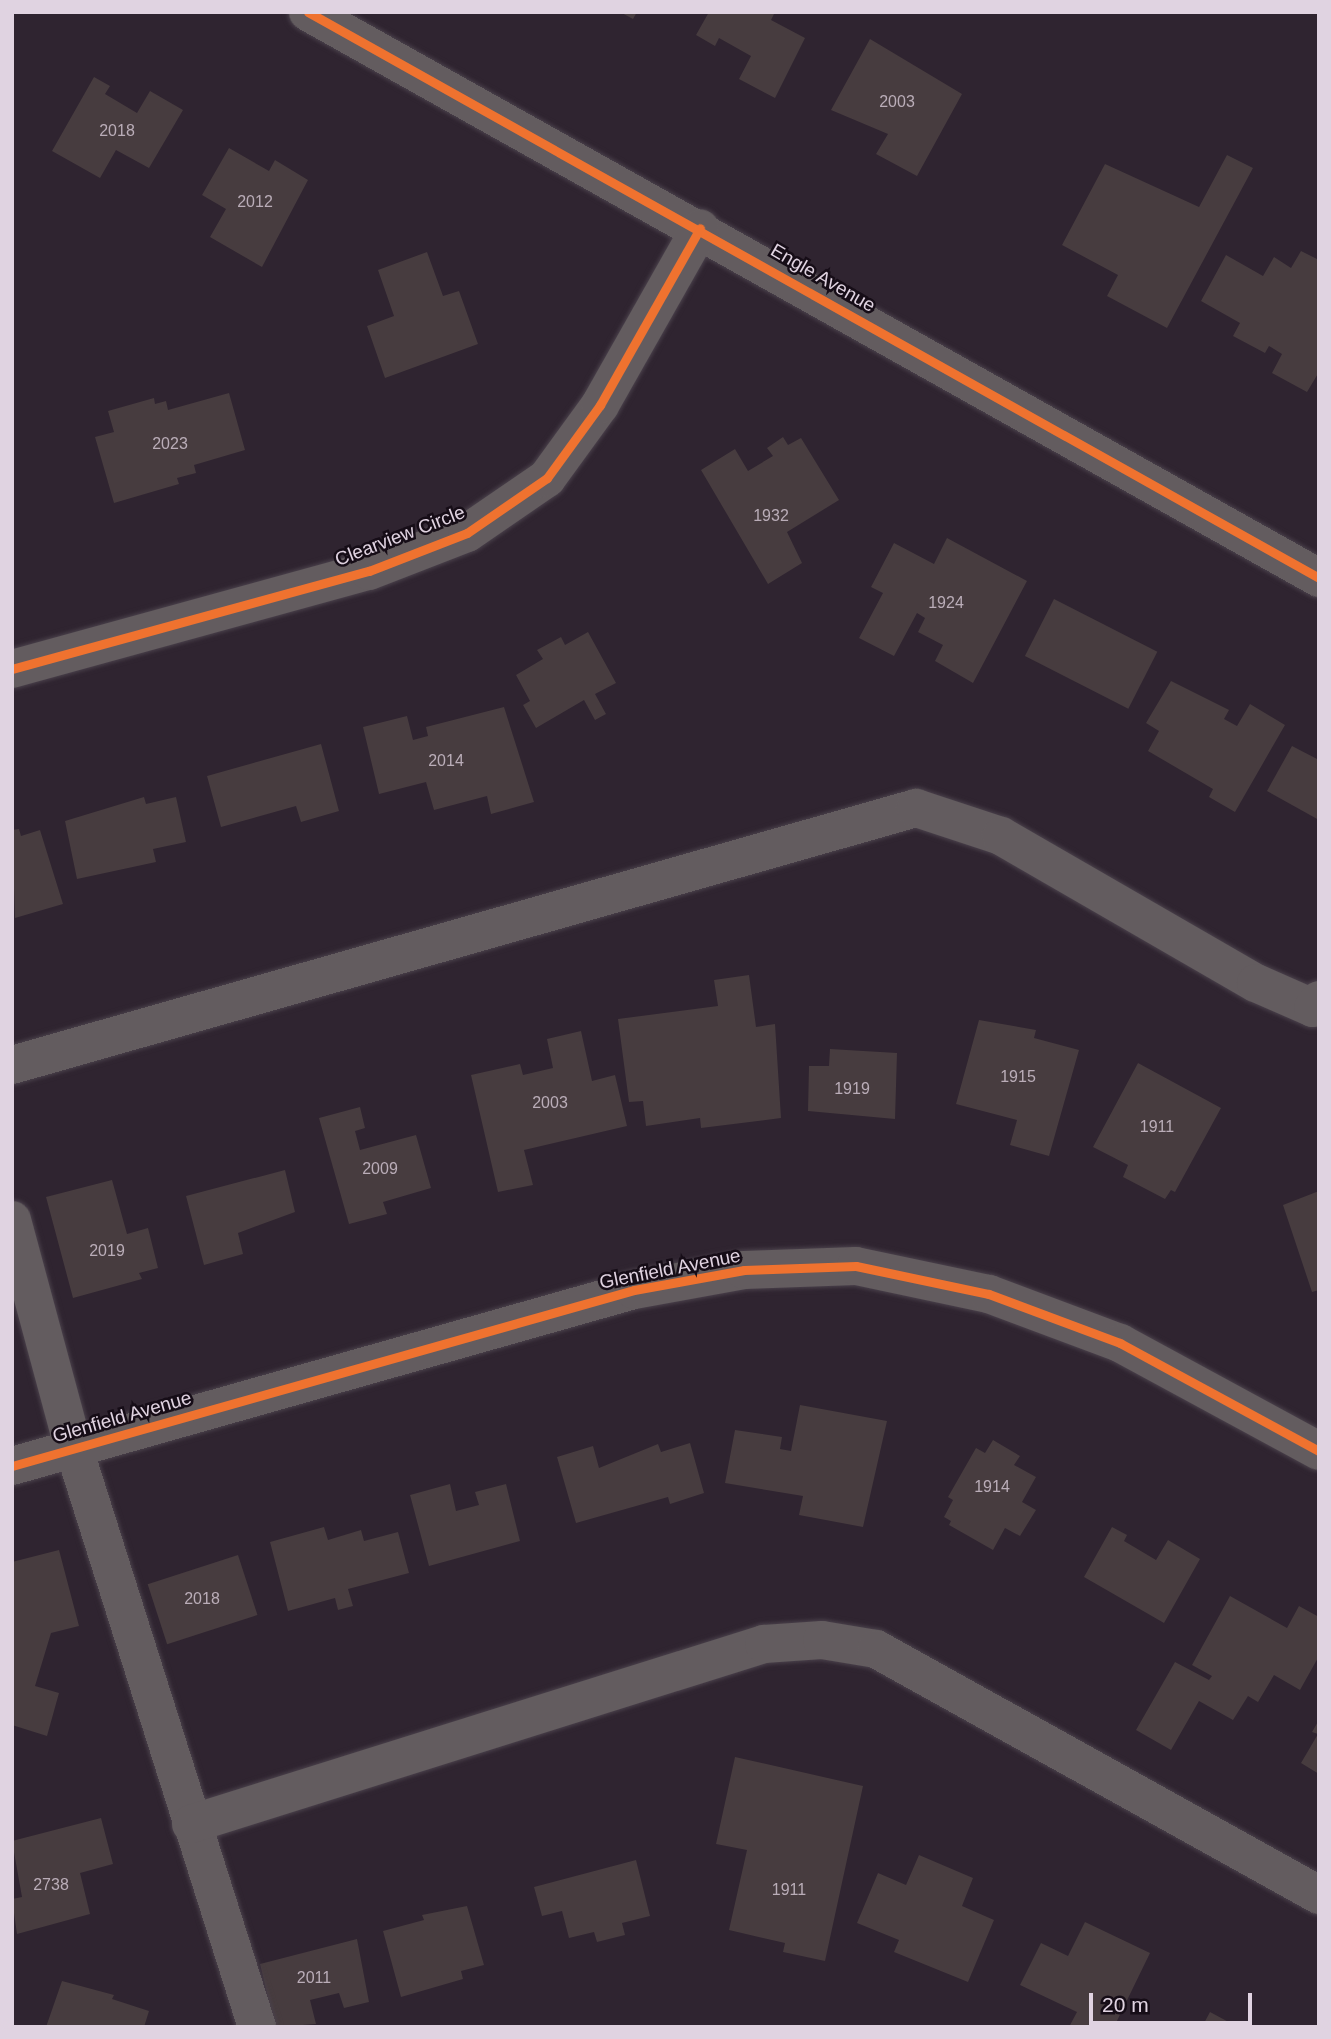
<!DOCTYPE html>
<html>
<head>
<meta charset="utf-8">
<style>
  body { margin:0 }
  #map { position:relative; width:1331px; height:2039px; overflow:hidden; background:#2f2430; font-family:Arial,sans-serif }
  div>[style] { position:absolute }
  [style*='--x'] { left:calc(var(--x)*1px); top:calc(var(--y)*1px); width:calc(var(--w)*1px); rotate:calc(var(--a)*1deg) }
  .building>* { inset:0; background:#473c3f; transform-origin:0 0 }
  .roads { filter:drop-shadow(0 0 2px #4a414b) drop-shadow(0 0 2px #4a414b) }
  .minor>* { height:38px; margin:-19px; padding:0 19px; transform-origin:19px; border-radius:19px; background:#635c5f }
  .cycleway>* { height:9px; margin:-4.5px; padding:0 4.5px; transform-origin:4.5px; border-radius:4.5px; background:#ef722f }
  span { translate:-50% -50%; white-space:nowrap; text-align:center; line-height:1.15; -webkit-text-stroke:5px #160d17; paint-order:stroke }
  .number-label { font-size:16px; color:#baadb8 }
  .number-label span { -webkit-text-stroke-width:0 }
  .street-label { font-size:19px; color:#e0d3e1 }
  .frame { position:absolute; inset:0; border:14px solid #e0d3e1; pointer-events:none }
  .scale { position:absolute; left:1089px; top:1993px; width:163px; height:32px; box-sizing:border-box; border:4px solid #e0d3e1; border-top:0; padding-left:9px; font-size:21px; line-height:24px; white-space:nowrap; color:#e0d3e1; -webkit-text-stroke:5px #160d17; paint-order:stroke }
</style>
</head>
<body>
<div id="map">
  <div class="building">
    <div style="clip-path:polygon(620px 12px,637px 12px,633px 19px)"></div>
    <div style="clip-path:polygon(709px 12px,775px 12px,771px 20px,805px 38px,775px 98px,739px 79px,751px 56px,719px 38px,715px 46px,696px 35px)"></div>
    <div style="clip-path:polygon(870px 39px,962px 94px,917px 176px,876px 154px,888px 134px,831px 110px)"></div>
    <div style="clip-path:polygon(94px 77px,110px 86px,105px 94px,137px 113px,150px 91px,183px 110px,149px 168px,116px 150px,100px 178px,52px 151px)"></div>
    <div style="clip-path:polygon(229px 148px,269px 171px,275px 160px,308px 180px,262px 267px,210px 237px,226px 209px,202px 195px)"></div>
    <div style="clip-path:polygon(1227px 155px,1253px 168px,1167px 328px,1107px 296px,1118px 275px,1062px 245px,1105px 164px,1199px 207px)"></div>
    <div style="clip-path:polygon(1301px 251px,1319px 260px,1319px 372px,1307px 392px,1272px 373px,1282px 354px,1269px 346px,1265px 353px,1233px 336px,1240px 323px,1201px 301px,1226px 255px,1263px 276px,1274px 257px,1291px 268px)"></div>
    <div style="clip-path:polygon(427px 252px,443px 296px,459px 291px,478px 344px,385px 378px,367px 326px,394px 316px,378px 270px)"></div>
    <div style="clip-path:polygon(229px 393px,245px 450px,194px 465px,196px 473px,177px 478px,179px 484px,114px 503px,95px 437px,114px 432px,108px 411px,154px 398px,155px 404px,166px 401px,168px 410px)"></div>
    <div style="clip-path:polygon(783px 437px,788px 445px,801px 438px,839px 500px,787px 532px,802px 563px,768px 584px,701px 470px,735px 449px,748px 471px,773px 456px,767px 448px)"></div>
    <div style="clip-path:polygon(947px 538px,1027px 581px,973px 683px,935px 661px,943px 645px,918px 632px,925px 618px,917px 613px,894px 656px,859px 638px,883px 593px,871px 587px,894px 543px,934px 564px)"></div>
    <div style="left:1054px;top:599px;width:116px;height:64px;rotate:27deg"></div>
    <div style="clip-path:polygon(588px 632px,616px 683px,595px 694px,606px 714px,595px 720px,584px 700px,536px 728px,523px 705px,530px 701px,516px 675px,543px 659px,537px 650px,561px 637px,565px 645px)"></div>
    <div style="clip-path:polygon(1171px 681px,1229px 710px,1224px 719px,1237px 726px,1250px 704px,1285px 725px,1235px 812px,1209px 797px,1213px 789px,1148px 751px,1159px 731px,1146px 723px)"></div>
    <div style="clip-path:polygon(504px 707px,534px 802px,491px 814px,487px 796px,434px 810px,426px 782px,379px 794px,363px 727px,407px 716px,413px 740px,428px 736px,426px 727px)"></div>
    <div style="clip-path:polygon(321px 744px,339px 811px,301px 822px,296px 806px,221px 827px,207px 776px)"></div>
    <div style="clip-path:polygon(1292px 746px,1319px 760px,1319px 820px,1267px 791px)"></div>
    <div style="clip-path:polygon(144px 797px,146px 804px,176px 797px,186px 842px,153px 849px,156px 862px,77px 879px,65px 821px)"></div>
    <div style="clip-path:polygon(19px 829px,21px 836px,40px 830px,63px 904px,15px 918px,12px 830px)"></div>
    <div style="clip-path:polygon(749px 975px,756px 1027px,775px 1024px,781px 1118px,701px 1128px,700px 1118px,646px 1126px,643px 1101px,629px 1102px,618px 1019px,718px 1006px,714px 980px)"></div>
    <div style="clip-path:polygon(979px 1020px,1036px 1030px,1034px 1038px,1079px 1050px,1049px 1156px,1010px 1145px,1017px 1120px,956px 1104px)"></div>
    <div style="clip-path:polygon(581px 1031px,592px 1081px,615px 1075px,627px 1126px,524px 1150px,533px 1185px,498px 1192px,471px 1075px,520px 1064px,523px 1075px,553px 1068px,547px 1039px)"></div>
    <div style="clip-path:polygon(830px 1049px,897px 1053px,895px 1119px,808px 1111px,809px 1066px,829px 1066px)"></div>
    <div style="clip-path:polygon(1138px 1063px,1221px 1108px,1175px 1192px,1171px 1190px,1165px 1199px,1123px 1177px,1128px 1165px,1093px 1147px)"></div>
    <div style="clip-path:polygon(360px 1107px,365px 1128px,355px 1131px,360px 1150px,416px 1135px,431px 1188px,383px 1202px,387px 1214px,349px 1224px,319px 1118px)"></div>
    <div style="clip-path:polygon(285px 1170px,295px 1212px,238px 1233px,243px 1254px,204px 1265px,186px 1196px)"></div>
    <div style="clip-path:polygon(112px 1180px,127px 1234px,148px 1228px,158px 1268px,139px 1273px,142px 1279px,73px 1298px,46px 1197px)"></div>
    <div style="clip-path:polygon(1319px 1191px,1319px 1290px,1312px 1292px,1283px 1205px)"></div>
    <div style="clip-path:polygon(800px 1405px,887px 1421px,863px 1527px,799px 1515px,803px 1496px,725px 1483px,735px 1430px,782px 1437px,780px 1449px,791px 1451px)"></div>
    <div style="clip-path:polygon(993px 1440px,1020px 1456px,1014px 1465px,1036px 1477px,1022px 1502px,1036px 1510px,1020px 1536px,1005px 1528px,993px 1550px,949px 1525px,951px 1521px,944px 1517px,953px 1500px,948px 1497px,976px 1448px,985px 1453px)"></div>
    <div style="clip-path:polygon(690px 1443px,704px 1493px,670px 1504px,668px 1497px,576px 1523px,557px 1457px,593px 1446px,599px 1468px,658px 1444px,661px 1452px)"></div>
    <div style="clip-path:polygon(450px 1484px,456px 1511px,479px 1505px,475px 1492px,506px 1484px,520px 1541px,429px 1566px,410px 1495px)"></div>
    <div style="clip-path:polygon(324px 1527px,328px 1540px,361px 1530px,364px 1541px,398px 1532px,409px 1573px,348px 1589px,353px 1606px,338px 1610px,335px 1598px,288px 1611px,270px 1542px)"></div>
    <div style="clip-path:polygon(1112px 1527px,1127px 1535px,1124px 1541px,1156px 1560px,1168px 1540px,1200px 1559px,1164px 1623px,1084px 1577px)"></div>
    <div style="clip-path:polygon(59px 1550px,79px 1626px,51px 1633px,35px 1686px,59px 1693px,47px 1736px,12px 1725px,12px 1562px)"></div>
    <div style="left:238px;top:1555px;width:63px;height:95px;rotate:72deg"></div>
    <div style="clip-path:polygon(1230px 1596px,1287px 1628px,1299px 1606px,1319px 1617px,1319px 1656px,1300px 1690px,1274px 1675px,1258px 1702px,1248px 1696px,1233px 1720px,1199px 1701px,1171px 1750px,1136px 1730px,1175px 1662px,1209px 1680px,1212px 1676px,1192px 1665px)"></div>
    <div style="clip-path:polygon(1319px 1720px,1319px 1774px,1301px 1763px,1318px 1734px,1312px 1732px)"></div>
    <div style="clip-path:polygon(735px 1757px,863px 1786px,825px 1961px,783px 1952px,785px 1943px,729px 1930px,747px 1850px,716px 1844px)"></div>
    <div style="clip-path:polygon(101px 1818px,113px 1864px,80px 1873px,90px 1914px,17px 1934px,12px 1899px,22px 1897px,12px 1841px)"></div>
    <div style="clip-path:polygon(919px 1855px,973px 1878px,962px 1906px,994px 1920px,968px 1982px,894px 1952px,899px 1940px,857px 1923px,878px 1873px,906px 1885px)"></div>
    <div style="clip-path:polygon(636px 1860px,650px 1916px,622px 1923px,625px 1935px,597px 1942px,594px 1932px,569px 1938px,562px 1911px,542px 1916px,534px 1887px)"></div>
    <div style="clip-path:polygon(467px 1906px,484px 1965px,461px 1971px,463px 1979px,401px 1997px,383px 1931px,424px 1920px,422px 1915px)"></div>
    <div style="clip-path:polygon(1085px 1922px,1150px 1953px,1114px 2027px,1069px 2027px,1077px 2012px,1020px 1985px,1041px 1943px,1068px 1956px)"></div>
    <div style="clip-path:polygon(357px 1939px,369px 2002px,344px 2008px,339px 1993px,310px 2000px,316px 2024px,275px 2027px,260px 1964px)"></div>
    <div style="clip-path:polygon(62px 1981px,114px 1995px,112px 1999px,149px 2011px,144px 2027px,46px 2027px)"></div>
    <div style="clip-path:polygon(1210px 2012px,1238px 2027px,1202px 2027px)"></div>
  </div>
  <div class="roads">
    <div class="minor">
      <div style="--x:308;--y:12;--w:1159;--a:29.24"></div>
      <div style="--x:12;--y:669;--w:370;--a:-15.4"></div>
      <div style="--x:369;--y:571;--w:105;--a:-21.2"></div>
      <div style="--x:467;--y:533;--w:97;--a:-34.5"></div>
      <div style="--x:547;--y:478;--w:90;--a:-54"></div>
      <div style="--x:600;--y:405;--w:203;--a:-60.5"></div>
      <div style="--x:12;--y:1065;--w:940;--a:-15.87"></div>
      <div style="--x:916;--y:808;--w:89;--a:18.2"></div>
      <div style="--x:1001;--y:836;--w:294;--a:30"></div>
      <div style="--x:1256;--y:983;--w:62;--a:23.7"></div>
      <div style="--x:1313;--y:1008;--w:10;--a:-53"></div>
      <div style="--x:12;--y:1220;--w:237;--a:74.9"></div>
      <div style="--x:74;--y:1449;--w:606;--a:72.43"></div>
      <div style="--x:12;--y:1466;--w:646;--a:-15.8"></div>
      <div style="--x:634;--y:1290;--w:112;--a:-10.3"></div>
      <div style="--x:744;--y:1270;--w:112;--a:-2"></div>
      <div style="--x:856;--y:1266;--w:136;--a:11.9"></div>
      <div style="--x:989;--y:1294;--w:140;--a:20.5"></div>
      <div style="--x:1120;--y:1343;--w:226;--a:28.5"></div>
      <div style="--x:191;--y:1824;--w:601;--a:-17.44"></div>
      <div style="--x:764;--y:1644;--w:58;--a:-3.9"></div>
      <div style="--x:822;--y:1640;--w:55;--a:9.5"></div>
      <div style="--x:876;--y:1649;--w:507;--a:29.04"></div>
    </div>
  </div>
  <div class="cycleway">
    <div style="--x:308;--y:12;--w:1159;--a:29.24"></div>
    <div style="--x:12;--y:669;--w:370;--a:-15.4"></div>
    <div style="--x:369;--y:571;--w:105;--a:-21.2"></div>
    <div style="--x:467;--y:533;--w:97;--a:-34.5"></div>
    <div style="--x:547;--y:478;--w:90;--a:-54"></div>
    <div style="--x:600;--y:405;--w:203;--a:-60.5"></div>
    <div style="--x:12;--y:1466;--w:646;--a:-15.8"></div>
    <div style="--x:634;--y:1290;--w:112;--a:-10.3"></div>
    <div style="--x:744;--y:1270;--w:112;--a:-2"></div>
    <div style="--x:856;--y:1266;--w:136;--a:11.9"></div>
    <div style="--x:989;--y:1294;--w:140;--a:20.5"></div>
    <div style="--x:1120;--y:1343;--w:226;--a:28.5"></div>
  </div>
  <div class="number-label">
    <span style="left:897px;top:102px">2003</span>
    <span style="left:117px;top:131px">2018</span>
    <span style="left:255px;top:202px">2012</span>
    <span style="left:170px;top:444px">2023</span>
    <span style="left:771px;top:516px">1932</span>
    <span style="left:946px;top:603px">1924</span>
    <span style="left:446px;top:761px">2014</span>
    <span style="left:1018px;top:1077px">1915</span>
    <span style="left:852px;top:1089px">1919</span>
    <span style="left:550px;top:1103px">2003</span>
    <span style="left:1157px;top:1127px">1911</span>
    <span style="left:380px;top:1169px">2009</span>
    <span style="left:107px;top:1251px">2019</span>
    <span style="left:992px;top:1487px">1914</span>
    <span style="left:202px;top:1599px">2018</span>
    <span style="left:51px;top:1885px">2738</span>
    <span style="left:789px;top:1890px">1911</span>
    <span style="left:314px;top:1978px">2011</span>
  </div>
  <div class="street-label">
    <span style="left:823px;top:278px;rotate:30deg">Engle Avenue</span>
    <span style="left:400px;top:536px;rotate:-21deg">Clearview Circle</span>
    <span style="left:670px;top:1269px;rotate:-11deg">Glenfield Avenue</span>
    <span style="left:122px;top:1417px;rotate:-16deg">Glenfield Avenue</span>
  </div>
  <div class="frame"></div>
  <div class="scale">20 m</div>
</div>
</body>
</html>
